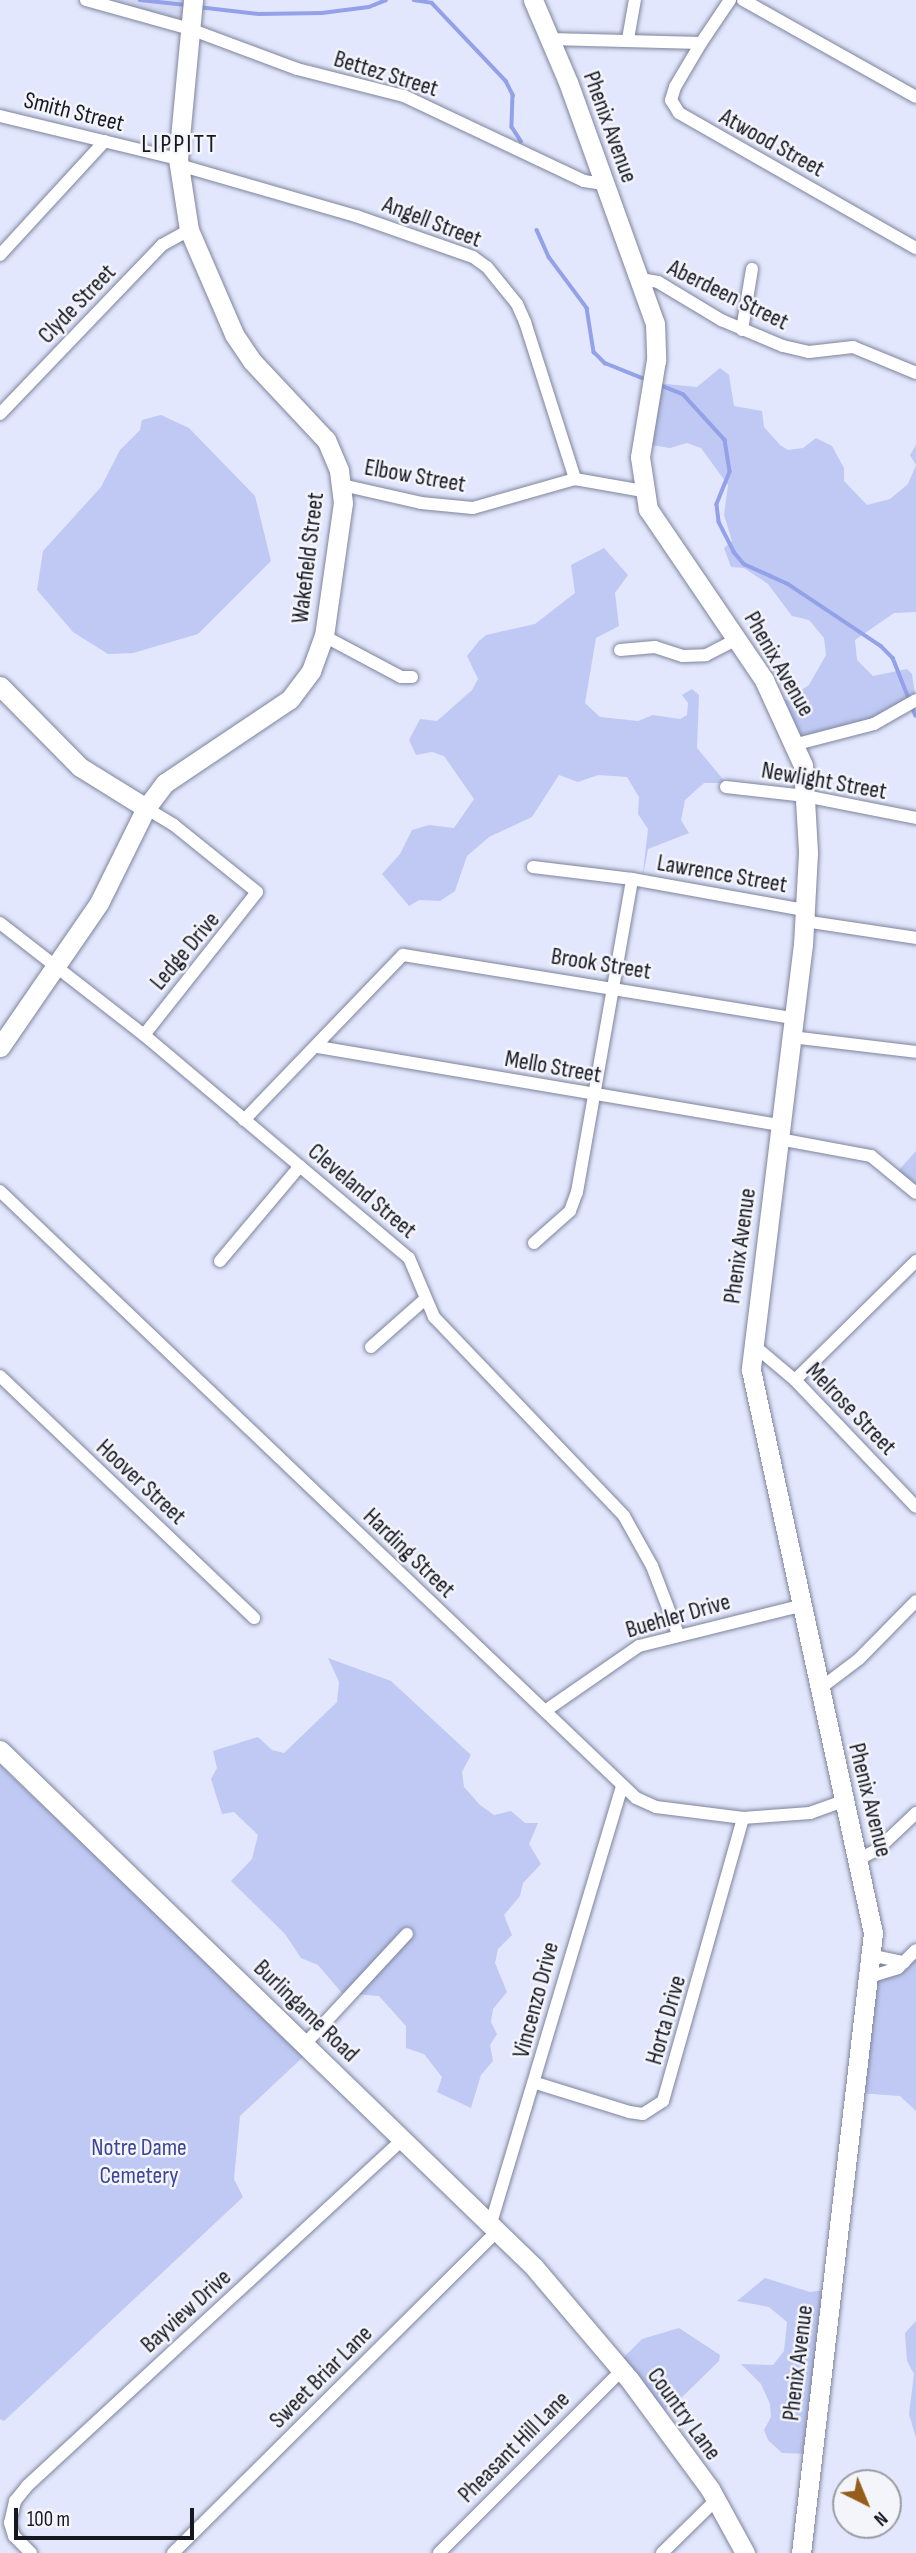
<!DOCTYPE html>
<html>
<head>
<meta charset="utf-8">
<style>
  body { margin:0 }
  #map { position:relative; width:916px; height:2553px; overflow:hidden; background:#e2e7fd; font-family:"Sofia Sans Condensed",sans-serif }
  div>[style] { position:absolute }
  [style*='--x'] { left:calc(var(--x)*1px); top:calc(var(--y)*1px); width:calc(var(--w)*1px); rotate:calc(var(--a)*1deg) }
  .built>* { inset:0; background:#d4daf5 }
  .green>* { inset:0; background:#bfc9f3 }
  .stream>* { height:3.5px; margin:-1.75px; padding:0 1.75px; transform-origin:1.75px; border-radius:1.75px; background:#93a1e8 }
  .roads { filter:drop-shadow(0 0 2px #7e849c) drop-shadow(0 0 2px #7e849c) }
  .street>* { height:12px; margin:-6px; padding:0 6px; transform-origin:6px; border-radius:6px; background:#fff }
  .secondary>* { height:19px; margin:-9.5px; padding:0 9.5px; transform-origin:9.5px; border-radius:9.5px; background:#fff }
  span { translate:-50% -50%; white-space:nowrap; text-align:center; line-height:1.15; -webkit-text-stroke:5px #f4f5fb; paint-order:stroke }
  .street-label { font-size:24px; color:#161821 }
  .park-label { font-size:24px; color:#3d4599 }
  .neighbourhood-label { font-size:26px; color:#161821; letter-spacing:2px }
  .north { position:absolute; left:832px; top:2469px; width:70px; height:70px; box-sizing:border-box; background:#f4f5fb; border:2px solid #9b9da4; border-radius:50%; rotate:137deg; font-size:19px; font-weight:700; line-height:28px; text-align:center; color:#161821 }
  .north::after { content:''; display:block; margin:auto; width:24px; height:32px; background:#965d19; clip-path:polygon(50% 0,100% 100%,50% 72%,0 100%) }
  .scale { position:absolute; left:14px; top:2508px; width:180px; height:32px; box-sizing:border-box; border:4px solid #161821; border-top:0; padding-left:9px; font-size:21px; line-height:24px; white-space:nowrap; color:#161821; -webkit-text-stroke:5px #f4f5fb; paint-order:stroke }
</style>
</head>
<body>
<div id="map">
  <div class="built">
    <div style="clip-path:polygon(84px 0,193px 0,190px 28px)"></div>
  </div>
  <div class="green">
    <div style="clip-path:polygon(720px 368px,729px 375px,734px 406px,762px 411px,764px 427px,780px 445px,788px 450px,803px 448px,816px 438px,832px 446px,844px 468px,844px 481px,867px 505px,890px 499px,908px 484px,916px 465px,910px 455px,916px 445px,916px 612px,894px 613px,855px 640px,857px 660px,873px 676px,907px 669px,912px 674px,916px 702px,912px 706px,800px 744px,778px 705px,809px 685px,826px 655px,824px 638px,809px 620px,792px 616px,768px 584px,744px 568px,731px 567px,724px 548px,732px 541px,724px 515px,728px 485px,701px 448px,687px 443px,670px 448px,645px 444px,655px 383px,697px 387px)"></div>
    <div style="clip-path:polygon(161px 415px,189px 428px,255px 496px,271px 561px,198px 634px,133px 653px,108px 654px,73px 632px,37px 590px,43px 551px,101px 487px,120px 450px,140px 430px,142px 420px)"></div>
    <div style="clip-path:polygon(604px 548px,628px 575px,615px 593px,619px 626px,596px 638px,585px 703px,600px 717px,638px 721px,653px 715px,680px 719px,687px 715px,688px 703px,682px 695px,692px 689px,699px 695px,697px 748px,726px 783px,704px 783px,685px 800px,681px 820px,689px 833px,648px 849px,642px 880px,648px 829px,638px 814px,639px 797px,627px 777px,598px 775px,578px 782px,559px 775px,532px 817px,489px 837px,467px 856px,455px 891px,440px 901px,419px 900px,409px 906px,382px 874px,400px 854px,412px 830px,429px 825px,454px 828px,474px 799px,444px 756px,432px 752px,416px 755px,409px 740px,420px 719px,437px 721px,472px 690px,478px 679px,467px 656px,479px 641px,486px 635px,535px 624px,575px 593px,571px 565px)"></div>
    <div style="clip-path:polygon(916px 1151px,916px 1195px,897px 1172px)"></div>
    <div style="clip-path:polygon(328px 1658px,391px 1681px,471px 1755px,462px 1772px,464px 1787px,480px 1805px,494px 1815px,511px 1811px,525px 1823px,538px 1823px,529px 1844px,541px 1864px,523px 1883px,520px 1896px,504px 1915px,512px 1935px,498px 1949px,495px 1963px,507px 1992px,493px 2009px,491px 2022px,497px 2034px,490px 2045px,493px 2061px,481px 2075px,471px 2108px,437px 2092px,442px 2077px,424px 2054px,406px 2048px,406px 2026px,379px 1996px,342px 1993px,318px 1965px,301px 1958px,285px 1934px,231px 1881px,252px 1859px,258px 1835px,234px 1812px,222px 1814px,211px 1779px,217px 1768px,213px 1751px,258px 1737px,272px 1750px,284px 1753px,337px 1702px,339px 1682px)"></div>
    <div style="clip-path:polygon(0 1765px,304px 2056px,240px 2116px,234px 2179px,243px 2197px,4px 2421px,0 2419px)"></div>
    <div style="clip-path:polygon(916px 1947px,916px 2111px,900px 2096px,858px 2093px,868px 1980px)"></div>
    <div style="clip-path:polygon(765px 2278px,810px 2292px,832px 2289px,812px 2454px,782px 2453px,768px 2440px,764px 2430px,771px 2417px,770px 2404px,761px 2384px,741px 2364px,773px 2365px,784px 2351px,787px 2322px,769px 2307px,737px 2301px)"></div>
    <div style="clip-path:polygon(916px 2321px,916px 2438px,909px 2414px,914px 2374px,907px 2361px,905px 2333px)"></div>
    <div style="clip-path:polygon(679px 2328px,720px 2355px,719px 2361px,674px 2405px,656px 2415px,616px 2365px,642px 2339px)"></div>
  </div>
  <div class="stream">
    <div style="--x:140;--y:0;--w:46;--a:6.2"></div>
    <div style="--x:414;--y:0;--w:18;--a:9"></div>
    <div style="--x:432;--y:3;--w:108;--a:46.5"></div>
    <div style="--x:506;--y:81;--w:16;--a:63"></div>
    <div style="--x:513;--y:95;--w:32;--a:92"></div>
    <div style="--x:512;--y:127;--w:17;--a:57"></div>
    <div style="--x:198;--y:7;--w:61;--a:6.5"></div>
    <div style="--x:259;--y:14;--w:63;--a:-0.9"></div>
    <div style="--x:322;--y:13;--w:47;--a:-7.3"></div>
    <div style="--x:369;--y:7;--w:18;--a:-22"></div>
    <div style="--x:537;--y:230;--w:30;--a:66"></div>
    <div style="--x:549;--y:257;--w:64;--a:53.3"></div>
    <div style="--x:587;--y:308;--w:45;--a:81"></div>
    <div style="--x:594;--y:352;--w:16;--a:45"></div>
    <div style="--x:605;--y:363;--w:40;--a:22"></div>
    <div style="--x:662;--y:386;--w:22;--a:21"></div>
    <div style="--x:683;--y:394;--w:62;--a:47.6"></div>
    <div style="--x:725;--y:440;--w:32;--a:81"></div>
    <div style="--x:730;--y:472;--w:35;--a:112"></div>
    <div style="--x:717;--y:505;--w:17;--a:83"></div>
    <div style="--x:719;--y:522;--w:34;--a:63"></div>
    <div style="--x:734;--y:552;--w:16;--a:50"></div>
    <div style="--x:744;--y:564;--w:48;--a:24.4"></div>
    <div style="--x:788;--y:584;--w:112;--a:33.7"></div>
    <div style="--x:881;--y:646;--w:17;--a:45"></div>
    <div style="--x:893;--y:658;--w:62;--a:68.4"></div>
  </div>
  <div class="roads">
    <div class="street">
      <div style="--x:86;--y:0;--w:108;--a:15.6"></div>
      <div style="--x:190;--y:29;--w:114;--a:20.5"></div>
      <div style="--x:297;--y:69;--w:110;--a:14.2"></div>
      <div style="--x:404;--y:96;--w:199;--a:25.3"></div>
      <div style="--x:584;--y:181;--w:20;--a:9"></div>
      <div style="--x:743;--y:0;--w:198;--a:29.3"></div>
      <div style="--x:550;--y:39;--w:151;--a:1.5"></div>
      <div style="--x:701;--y:43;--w:52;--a:-56"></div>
      <div style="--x:628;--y:39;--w:40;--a:-80"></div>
      <div style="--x:701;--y:43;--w:51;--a:120.6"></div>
      <div style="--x:675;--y:87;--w:14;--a:107"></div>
      <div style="--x:671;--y:100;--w:15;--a:58"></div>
      <div style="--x:679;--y:113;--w:273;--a:29.7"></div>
      <div style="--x:0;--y:116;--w:183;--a:13.6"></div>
      <div style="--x:179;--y:165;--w:184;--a:16.1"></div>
      <div style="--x:356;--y:216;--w:124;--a:19.3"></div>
      <div style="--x:473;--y:257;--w:17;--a:36"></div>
      <div style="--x:487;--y:267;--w:48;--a:51"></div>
      <div style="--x:517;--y:304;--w:20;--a:66"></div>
      <div style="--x:525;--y:322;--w:165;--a:72.3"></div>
      <div style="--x:0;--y:255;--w:155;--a:-47.4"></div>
      <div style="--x:641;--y:279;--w:17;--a:10"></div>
      <div style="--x:658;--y:282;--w:74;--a:31.1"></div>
      <div style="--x:721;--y:320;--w:67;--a:22.8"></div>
      <div style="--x:783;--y:346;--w:27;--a:13"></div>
      <div style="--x:809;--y:352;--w:44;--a:-6.5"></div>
      <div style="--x:853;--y:347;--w:68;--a:22.4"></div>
      <div style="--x:742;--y:330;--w:62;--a:-80.7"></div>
      <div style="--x:0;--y:414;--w:234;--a:-46.2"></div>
      <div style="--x:162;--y:245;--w:31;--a:-29"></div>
      <div style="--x:342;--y:485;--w:81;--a:12.8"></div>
      <div style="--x:421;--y:503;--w:52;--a:5.5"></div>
      <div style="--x:473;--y:508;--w:106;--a:-15.9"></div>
      <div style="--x:575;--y:479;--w:69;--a:10"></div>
      <div style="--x:324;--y:636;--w:87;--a:28"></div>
      <div style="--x:401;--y:677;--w:11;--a:0"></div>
      <div style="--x:620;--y:650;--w:35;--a:-5"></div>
      <div style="--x:655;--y:647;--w:29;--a:18"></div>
      <div style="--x:683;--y:656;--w:23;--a:-2"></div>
      <div style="--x:706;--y:655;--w:36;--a:-27"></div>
      <div style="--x:797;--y:744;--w:80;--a:-14.6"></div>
      <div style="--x:874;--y:724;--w:48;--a:-29.7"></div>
      <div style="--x:726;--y:787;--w:80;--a:6.5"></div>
      <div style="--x:805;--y:796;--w:113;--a:11.2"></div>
      <div style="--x:533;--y:867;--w:100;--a:6.9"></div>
      <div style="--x:632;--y:879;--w:175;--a:10.2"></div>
      <div style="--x:804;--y:921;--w:113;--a:8.6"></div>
      <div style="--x:0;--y:923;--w:182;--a:37.9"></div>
      <div style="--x:144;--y:1035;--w:346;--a:40.1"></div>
      <div style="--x:409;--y:1258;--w:64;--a:67"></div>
      <div style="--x:434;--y:1317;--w:275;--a:46.3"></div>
      <div style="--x:624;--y:1516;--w:57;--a:60.8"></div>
      <div style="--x:652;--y:1566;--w:73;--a:69.1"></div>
      <div style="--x:144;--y:1035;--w:182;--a:-51.7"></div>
      <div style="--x:257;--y:892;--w:107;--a:-141.1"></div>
      <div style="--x:174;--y:825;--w:33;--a:-149"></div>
      <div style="--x:791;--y:1037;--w:126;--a:6.8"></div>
      <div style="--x:318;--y:1047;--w:470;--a:9.6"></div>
      <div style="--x:244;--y:1120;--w:229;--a:-46.1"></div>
      <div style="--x:403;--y:955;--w:395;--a:9.2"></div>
      <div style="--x:779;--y:1139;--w:94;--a:10.5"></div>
      <div style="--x:871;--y:1156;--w:58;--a:39.4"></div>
      <div style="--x:0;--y:1191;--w:879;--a:43.66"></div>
      <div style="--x:636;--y:1798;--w:22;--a:24"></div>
      <div style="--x:656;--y:1807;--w:88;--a:7.2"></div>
      <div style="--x:743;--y:1818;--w:67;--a:-4.3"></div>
      <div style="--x:810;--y:1813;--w:35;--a:-20"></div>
      <div style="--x:534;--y:1243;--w:48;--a:-41.6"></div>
      <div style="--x:570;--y:1211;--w:20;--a:-70"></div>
      <div style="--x:577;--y:1192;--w:318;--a:-80"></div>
      <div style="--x:220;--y:1261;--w:124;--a:-49.9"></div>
      <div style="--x:751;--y:1343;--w:57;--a:40.1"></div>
      <div style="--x:795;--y:1380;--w:175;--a:46.4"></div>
      <div style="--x:371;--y:1347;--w:69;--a:-41.5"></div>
      <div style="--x:0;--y:1376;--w:351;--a:43.6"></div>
      <div style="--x:795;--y:1380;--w:170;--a:-44.5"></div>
      <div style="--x:818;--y:1690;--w:51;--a:-37.1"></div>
      <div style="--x:859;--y:1659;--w:81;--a:-45.5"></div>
      <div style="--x:545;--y:1711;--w:114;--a:-34.7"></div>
      <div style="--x:639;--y:1646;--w:165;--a:-14"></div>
      <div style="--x:859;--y:1859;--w:20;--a:-27"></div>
      <div style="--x:877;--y:1850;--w:54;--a:-43.5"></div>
      <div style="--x:870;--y:1955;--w:35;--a:12"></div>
      <div style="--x:869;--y:1977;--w:30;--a:-17"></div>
      <div style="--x:898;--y:1968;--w:25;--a:-45"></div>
      <div style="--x:305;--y:2044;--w:150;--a:-47.2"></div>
      <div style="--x:536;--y:2083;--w:97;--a:17.3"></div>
      <div style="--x:629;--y:2112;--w:14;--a:8"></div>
      <div style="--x:643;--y:2114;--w:24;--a:-33"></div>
      <div style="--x:663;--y:2101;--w:294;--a:-74.2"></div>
      <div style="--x:491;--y:2223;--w:455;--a:-73.3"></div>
      <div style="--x:31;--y:2553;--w:24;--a:-135"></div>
      <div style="--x:14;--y:2536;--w:14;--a:-107"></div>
      <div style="--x:10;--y:2523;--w:23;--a:-77"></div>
      <div style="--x:15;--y:2501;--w:19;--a:-51"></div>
      <div style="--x:27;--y:2486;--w:512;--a:-42.7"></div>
      <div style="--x:173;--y:2553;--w:458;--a:-44.8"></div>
      <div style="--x:439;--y:2553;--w:257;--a:-45"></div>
      <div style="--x:662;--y:2553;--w:76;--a:-44.5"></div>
    </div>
    <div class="secondary">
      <div style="--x:533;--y:0;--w:89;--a:66.9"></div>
      <div style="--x:568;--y:82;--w:256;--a:70.2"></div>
      <div style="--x:655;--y:323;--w:37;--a:88"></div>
      <div style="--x:656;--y:360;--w:98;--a:99.4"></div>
      <div style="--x:640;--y:457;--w:53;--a:81.3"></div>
      <div style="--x:648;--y:509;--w:207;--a:55.8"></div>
      <div style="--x:764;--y:680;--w:94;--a:65.4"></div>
      <div style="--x:803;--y:765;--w:88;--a:86.7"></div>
      <div style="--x:808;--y:853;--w:91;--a:93.1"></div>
      <div style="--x:803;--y:944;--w:429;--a:97"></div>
      <div style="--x:751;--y:1370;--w:576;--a:77.77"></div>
      <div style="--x:873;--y:1933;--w:624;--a:96.62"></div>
      <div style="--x:0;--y:686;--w:114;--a:45.4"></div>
      <div style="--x:80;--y:767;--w:78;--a:31.8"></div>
      <div style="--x:0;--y:1047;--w:175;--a:-55.5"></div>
      <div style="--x:99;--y:903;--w:106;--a:-63.7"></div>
      <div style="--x:146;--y:808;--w:31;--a:-53"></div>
      <div style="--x:165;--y:783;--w:151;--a:-33.9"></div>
      <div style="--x:290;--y:699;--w:35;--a:-53"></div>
      <div style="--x:311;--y:671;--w:37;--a:-70"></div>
      <div style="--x:324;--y:636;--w:134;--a:-81.9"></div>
      <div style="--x:343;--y:503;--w:33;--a:-97"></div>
      <div style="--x:339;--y:470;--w:33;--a:-113"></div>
      <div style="--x:326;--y:440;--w:108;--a:-133.1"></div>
      <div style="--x:252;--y:361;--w:32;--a:-124"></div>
      <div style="--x:234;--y:334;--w:113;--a:-113.4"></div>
      <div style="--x:189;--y:230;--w:72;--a:-98.8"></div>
      <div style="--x:178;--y:159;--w:160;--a:-84.6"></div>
      <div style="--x:0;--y:1750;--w:743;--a:44.07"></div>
      <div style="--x:534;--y:2267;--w:147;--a:49.7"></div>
      <div style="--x:629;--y:2379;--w:137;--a:53.6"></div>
      <div style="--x:710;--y:2489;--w:73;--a:61.3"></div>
    </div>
  </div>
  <div class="street-label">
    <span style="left:386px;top:74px;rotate:17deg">Bettez Street</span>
    <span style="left:74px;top:112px;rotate:14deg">Smith Street</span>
    <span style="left:610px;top:127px;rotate:70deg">Phenix Avenue</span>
    <span style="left:772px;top:143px;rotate:29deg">Atwood Street</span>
    <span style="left:432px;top:222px;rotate:21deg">Angell Street</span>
    <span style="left:728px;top:295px;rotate:26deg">Aberdeen Street</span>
    <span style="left:77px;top:304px;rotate:-46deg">Clyde Street</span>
    <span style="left:415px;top:476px;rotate:10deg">Elbow Street</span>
    <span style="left:308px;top:558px;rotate:-83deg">Wakefield Street</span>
    <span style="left:779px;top:664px;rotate:60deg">Phenix Avenue</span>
    <span style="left:824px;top:781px;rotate:10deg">Newlight Street</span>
    <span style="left:722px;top:874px;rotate:10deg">Lawrence Street</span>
    <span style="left:185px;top:951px;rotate:-50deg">Ledge Drive</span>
    <span style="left:601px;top:964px;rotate:9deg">Brook Street</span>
    <span style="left:553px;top:1067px;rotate:10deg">Mello Street</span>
    <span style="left:362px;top:1191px;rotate:40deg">Cleveland Street</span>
    <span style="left:740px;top:1246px;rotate:-82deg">Phenix Avenue</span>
    <span style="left:851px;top:1409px;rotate:46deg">Melrose Street</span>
    <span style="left:141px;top:1482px;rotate:43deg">Hoover Street</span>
    <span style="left:409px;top:1553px;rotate:44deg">Harding Street</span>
    <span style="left:678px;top:1616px;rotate:-16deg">Buehler Drive</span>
    <span style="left:870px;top:1800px;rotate:76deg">Phenix Avenue</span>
    <span style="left:536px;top:2000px;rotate:-75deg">Vincenzo Drive</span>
    <span style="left:306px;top:2011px;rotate:44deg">Burlingame Road</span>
    <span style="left:666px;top:2020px;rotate:-74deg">Horta Drive</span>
    <span style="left:186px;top:2311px;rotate:-42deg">Bayview Drive</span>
    <span style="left:798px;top:2363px;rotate:-83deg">Phenix Avenue</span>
    <span style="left:321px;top:2377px;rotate:-45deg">Sweet Briar Lane</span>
    <span style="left:684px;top:2414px;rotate:54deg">Country Lane</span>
    <span style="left:514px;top:2447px;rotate:-45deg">Pheasant Hill Lane</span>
  </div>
  <div class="park-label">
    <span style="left:139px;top:2162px">Notre Dame<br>Cemetery</span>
  </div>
  <div class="neighbourhood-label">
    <span style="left:180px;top:145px">LIPPITT</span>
  </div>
  <div class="north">N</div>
  <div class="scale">100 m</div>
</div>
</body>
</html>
